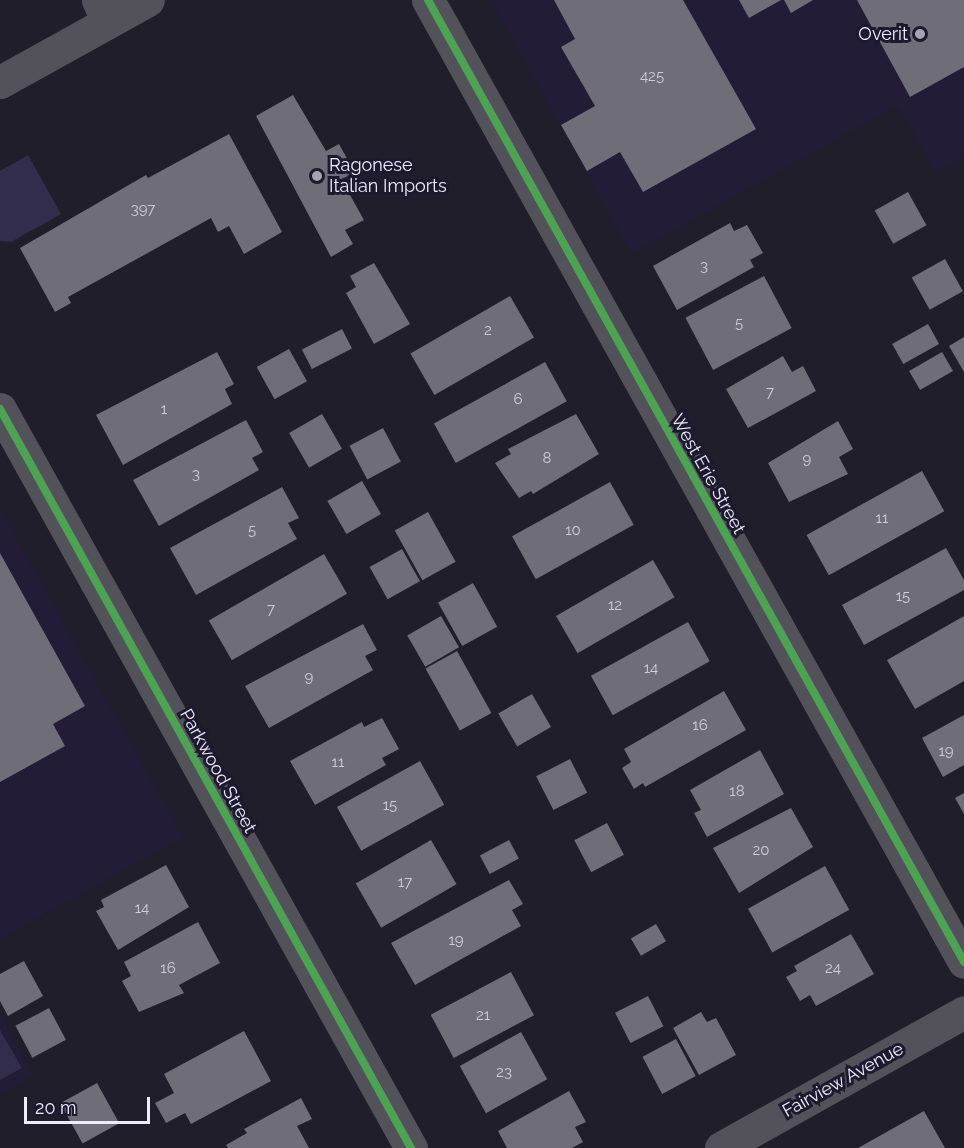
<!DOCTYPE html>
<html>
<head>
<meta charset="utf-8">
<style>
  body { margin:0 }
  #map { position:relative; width:964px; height:1148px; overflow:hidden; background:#201e2a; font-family:Raleway,sans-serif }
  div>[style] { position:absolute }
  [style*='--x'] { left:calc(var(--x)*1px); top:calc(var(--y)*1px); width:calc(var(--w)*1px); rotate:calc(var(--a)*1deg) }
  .built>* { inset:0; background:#221c37 }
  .green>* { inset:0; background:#322d4c }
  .building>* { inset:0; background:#6e6d78; transform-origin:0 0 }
  .minor>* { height:33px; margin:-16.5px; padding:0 16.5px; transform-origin:16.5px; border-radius:16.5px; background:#53525b }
  .tertiary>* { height:33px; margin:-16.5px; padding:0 16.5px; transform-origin:16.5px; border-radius:16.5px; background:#53525b }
  .cycleway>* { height:8px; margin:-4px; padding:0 4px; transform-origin:4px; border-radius:4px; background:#4ca352 }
  .dots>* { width:16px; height:16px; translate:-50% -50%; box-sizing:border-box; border:3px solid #1d192f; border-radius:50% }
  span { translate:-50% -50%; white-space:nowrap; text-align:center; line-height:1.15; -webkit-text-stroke:6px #1d192f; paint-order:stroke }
  .number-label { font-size:15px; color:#ceccdb }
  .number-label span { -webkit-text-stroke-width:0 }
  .poi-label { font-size:18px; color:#eeecfc }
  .right { translate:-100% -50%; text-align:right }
  .left { translate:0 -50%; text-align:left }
  .street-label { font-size:18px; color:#eeecfc }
  .scale { position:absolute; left:24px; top:1097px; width:126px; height:27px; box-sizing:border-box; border:3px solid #eeecfc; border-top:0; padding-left:8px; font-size:18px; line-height:21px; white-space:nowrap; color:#eeecfc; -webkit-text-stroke:4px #1d192f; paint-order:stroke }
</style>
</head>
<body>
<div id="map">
  <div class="built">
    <div style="clip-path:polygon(491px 0,964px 0,964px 156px,935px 172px,898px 105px,631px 254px)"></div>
    <div style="clip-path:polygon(0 509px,183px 837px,0 939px)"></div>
    <div style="clip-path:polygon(0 1014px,34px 1076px,0 1095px)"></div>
  </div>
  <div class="green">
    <div style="clip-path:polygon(28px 155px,61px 214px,11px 242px,0 241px,0 171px)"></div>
    <div style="clip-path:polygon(0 1030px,22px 1068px,0 1080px)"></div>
  </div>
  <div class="building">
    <div style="clip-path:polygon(554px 0,683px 0,756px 129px,643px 192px,620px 152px,587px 171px,561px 125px,595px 106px,561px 47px,575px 39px)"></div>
    <div style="clip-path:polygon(739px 0,781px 0,749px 18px)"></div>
    <div style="clip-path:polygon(784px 0,813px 0,791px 13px)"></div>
    <div style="clip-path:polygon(857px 0,964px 0,964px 67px,910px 97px)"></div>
    <div style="clip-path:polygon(293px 95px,326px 151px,339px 144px,355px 173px,341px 179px,364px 220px,345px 230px,353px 244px,331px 257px,256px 116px)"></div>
    <div style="clip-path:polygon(229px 134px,282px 232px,244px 254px,229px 226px,218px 232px,211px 218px,68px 297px,71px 303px,55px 312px,20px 248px,146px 175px,148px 178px)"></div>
    <div style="left:908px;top:192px;width:38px;height:38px;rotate:61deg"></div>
    <div style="clip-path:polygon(730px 223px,734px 231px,747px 225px,763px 253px,750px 260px,754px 267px,677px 310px,653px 266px)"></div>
    <div style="left:945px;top:259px;width:37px;height:38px;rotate:61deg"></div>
    <div style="clip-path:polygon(374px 263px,410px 324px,374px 344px,346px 293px,356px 287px,350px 276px)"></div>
    <div style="left:764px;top:276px;width:59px;height:89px;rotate:62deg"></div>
    <div style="left:510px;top:296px;width:48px;height:115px;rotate:60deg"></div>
    <div style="left:928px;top:324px;width:23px;height:41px;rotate:61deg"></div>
    <div style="left:342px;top:329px;width:22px;height:45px;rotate:63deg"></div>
    <div style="clip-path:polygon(964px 337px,964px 372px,949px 346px)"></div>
    <div style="left:289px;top:349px;width:37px;height:37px;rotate:61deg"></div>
    <div style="clip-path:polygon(217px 352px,234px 384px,225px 389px,232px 404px,123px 465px,96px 415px)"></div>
    <div style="left:942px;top:352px;width:22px;height:38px;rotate:60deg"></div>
    <div style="clip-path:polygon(783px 356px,792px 372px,803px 366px,816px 391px,748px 428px,726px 389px)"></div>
    <div style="left:545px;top:362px;width:45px;height:127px;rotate:61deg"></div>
    <div style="left:322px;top:414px;width:40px;height:38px;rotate:60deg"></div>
    <div style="clip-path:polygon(576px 414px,599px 454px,533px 494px,531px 491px,519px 498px,495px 463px,511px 454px,508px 449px)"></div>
    <div style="clip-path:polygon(246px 420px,263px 452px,252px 458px,259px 470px,159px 526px,133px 480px)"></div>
    <div style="clip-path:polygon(838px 421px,853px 449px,839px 457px,848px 474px,789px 502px,768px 463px)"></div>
    <div style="left:383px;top:428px;width:38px;height:38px;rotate:62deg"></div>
    <div style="left:922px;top:471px;width:46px;height:132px;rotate:61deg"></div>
    <div style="left:362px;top:481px;width:38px;height:40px;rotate:60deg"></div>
    <div style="left:610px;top:482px;width:49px;height:112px;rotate:61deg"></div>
    <div style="clip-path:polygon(282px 487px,299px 518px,288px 523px,297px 539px,196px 595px,170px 548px)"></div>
    <div style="left:428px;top:512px;width:57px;height:38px;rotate:61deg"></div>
    <div style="clip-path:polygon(946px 548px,964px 580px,964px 590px,864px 645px,842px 605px)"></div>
    <div style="left:402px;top:549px;width:37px;height:37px;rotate:61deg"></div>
    <div style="clip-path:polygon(0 553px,85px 706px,53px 724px,65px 746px,0 782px)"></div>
    <div style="left:324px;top:554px;width:46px;height:133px;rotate:60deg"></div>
    <div style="left:653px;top:560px;width:43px;height:112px;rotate:60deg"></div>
    <div style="left:473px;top:583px;width:50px;height:40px;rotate:61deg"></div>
    <div style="left:441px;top:616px;width:36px;height:39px;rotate:60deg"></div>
    <div style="clip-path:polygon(964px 616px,964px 681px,915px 709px,887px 660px)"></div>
    <div style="left:688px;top:622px;width:45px;height:111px;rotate:61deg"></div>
    <div style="clip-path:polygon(363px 624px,377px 650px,365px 656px,373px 670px,269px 728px,245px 686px)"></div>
    <div style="left:457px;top:651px;width:71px;height:36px;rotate:61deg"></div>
    <div style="clip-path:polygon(724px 691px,746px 730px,645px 787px,643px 783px,634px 789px,622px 768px,631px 762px,624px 749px)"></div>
    <div style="left:532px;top:694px;width:38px;height:39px;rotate:60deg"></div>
    <div style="clip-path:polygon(964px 715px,964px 765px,943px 777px,922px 738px)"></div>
    <div style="clip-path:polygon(382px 718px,399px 749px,382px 758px,386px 765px,315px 805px,290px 761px,362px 722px,364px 727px)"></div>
    <div style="clip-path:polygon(760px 750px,784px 794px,707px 837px,694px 813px,701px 810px,690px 790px)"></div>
    <div style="left:570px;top:759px;width:38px;height:38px;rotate:63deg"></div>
    <div style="left:420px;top:761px;width:50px;height:95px;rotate:61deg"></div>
    <div style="clip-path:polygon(964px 793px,964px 814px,955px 798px)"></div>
    <div style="clip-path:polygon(791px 808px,813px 847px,739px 893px,713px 848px)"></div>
    <div style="left:607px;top:823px;width:36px;height:37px;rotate:62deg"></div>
    <div style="left:431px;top:840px;width:51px;height:87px;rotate:60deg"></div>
    <div style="left:509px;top:840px;width:21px;height:33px;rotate:62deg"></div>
    <div style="clip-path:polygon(166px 865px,189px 907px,118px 950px,96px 911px,104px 907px,101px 900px)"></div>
    <div style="left:825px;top:866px;width:50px;height:88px;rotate:61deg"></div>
    <div style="clip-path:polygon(509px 880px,523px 904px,512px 910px,521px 926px,415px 985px,391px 943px)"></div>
    <div style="clip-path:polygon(198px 922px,220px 963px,179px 985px,184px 993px,139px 1012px,122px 981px,131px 976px,124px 962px)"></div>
    <div style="left:656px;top:924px;width:20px;height:29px;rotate:60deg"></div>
    <div style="clip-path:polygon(851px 934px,874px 974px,816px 1006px,810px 995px,800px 1001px,786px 977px,797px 971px,794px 966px)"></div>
    <div style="clip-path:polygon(24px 961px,43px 996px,8px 1016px,0 1001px,0 974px)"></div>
    <div style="left:511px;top:972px;width:49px;height:91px;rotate:62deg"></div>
    <div style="left:648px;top:996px;width:34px;height:37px;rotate:63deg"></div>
    <div style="left:49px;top:1008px;width:36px;height:38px;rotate:62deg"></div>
    <div style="clip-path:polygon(701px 1012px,707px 1022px,716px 1018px,736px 1055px,699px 1075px,673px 1028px)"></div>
    <div style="clip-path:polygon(244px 1031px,271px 1081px,191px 1124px,185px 1113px,166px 1123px,155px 1103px,174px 1093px,164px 1074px)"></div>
    <div style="left:521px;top:1032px;width:54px;height:70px;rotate:61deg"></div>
    <div style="left:676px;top:1039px;width:42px;height:38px;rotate:62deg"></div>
    <div style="left:97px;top:1083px;width:46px;height:42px;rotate:61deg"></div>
    <div style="clip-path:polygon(569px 1091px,586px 1122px,575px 1127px,583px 1142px,572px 1148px,507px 1148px,498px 1131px)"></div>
    <div style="clip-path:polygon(301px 1098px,312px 1119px,297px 1126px,309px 1148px,228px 1148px,226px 1145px,247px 1133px,244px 1129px)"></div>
    <div style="clip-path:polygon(924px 1111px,945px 1148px,858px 1148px)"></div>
  </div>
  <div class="minor">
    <div style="--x:98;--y:0;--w:24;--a:66"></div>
    <div style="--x:428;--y:0;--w:1101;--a:60.87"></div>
    <div style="--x:0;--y:409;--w:846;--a:60.92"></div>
    <div style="--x:721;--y:1148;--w:278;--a:-29.2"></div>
  </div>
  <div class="tertiary">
    <div style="--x:0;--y:82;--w:169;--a:-29"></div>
  </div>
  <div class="cycleway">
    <div style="--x:428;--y:0;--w:1101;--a:60.87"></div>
    <div style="--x:0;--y:409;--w:846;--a:60.92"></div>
  </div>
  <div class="dots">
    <div style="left:920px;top:34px;background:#a6a4b2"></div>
    <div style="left:317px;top:176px;background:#a6a4b2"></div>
  </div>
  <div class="number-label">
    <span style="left:652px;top:77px">425</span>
    <span style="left:143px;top:210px">397</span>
    <span style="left:704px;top:267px">3</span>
    <span style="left:739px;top:324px">5</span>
    <span style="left:488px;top:331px">2</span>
    <span style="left:770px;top:393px">7</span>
    <span style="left:518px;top:400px">6</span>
    <span style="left:164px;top:410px">1</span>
    <span style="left:547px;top:459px">8</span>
    <span style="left:807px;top:460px">9</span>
    <span style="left:196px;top:475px">3</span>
    <span style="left:882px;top:519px">11</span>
    <span style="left:252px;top:531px">5</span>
    <span style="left:573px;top:531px">10</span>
    <span style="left:903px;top:597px">15</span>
    <span style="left:615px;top:606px">12</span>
    <span style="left:271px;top:610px">7</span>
    <span style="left:651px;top:669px">14</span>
    <span style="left:309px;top:678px">9</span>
    <span style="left:700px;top:726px">16</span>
    <span style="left:946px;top:752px">19</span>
    <span style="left:338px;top:763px">11</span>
    <span style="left:737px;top:792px">18</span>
    <span style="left:390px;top:806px">15</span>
    <span style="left:761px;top:851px">20</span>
    <span style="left:405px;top:883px">17</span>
    <span style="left:142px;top:909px">14</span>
    <span style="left:456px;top:941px">19</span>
    <span style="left:168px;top:969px">16</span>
    <span style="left:833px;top:969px">24</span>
    <span style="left:483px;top:1016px">21</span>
    <span style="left:504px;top:1073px">23</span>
  </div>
  <div class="poi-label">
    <span class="right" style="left:908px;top:34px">Overit</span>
    <span class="left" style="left:329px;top:176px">Ragonese<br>Italian Imports</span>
  </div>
  <div class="street-label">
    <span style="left:708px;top:474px;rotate:61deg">West Erie Street</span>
    <span style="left:218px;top:771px;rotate:61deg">Parkwood Street</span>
    <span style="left:843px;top:1080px;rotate:-29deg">Fairview Avenue</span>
  </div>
  <div class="scale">20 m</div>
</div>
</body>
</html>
